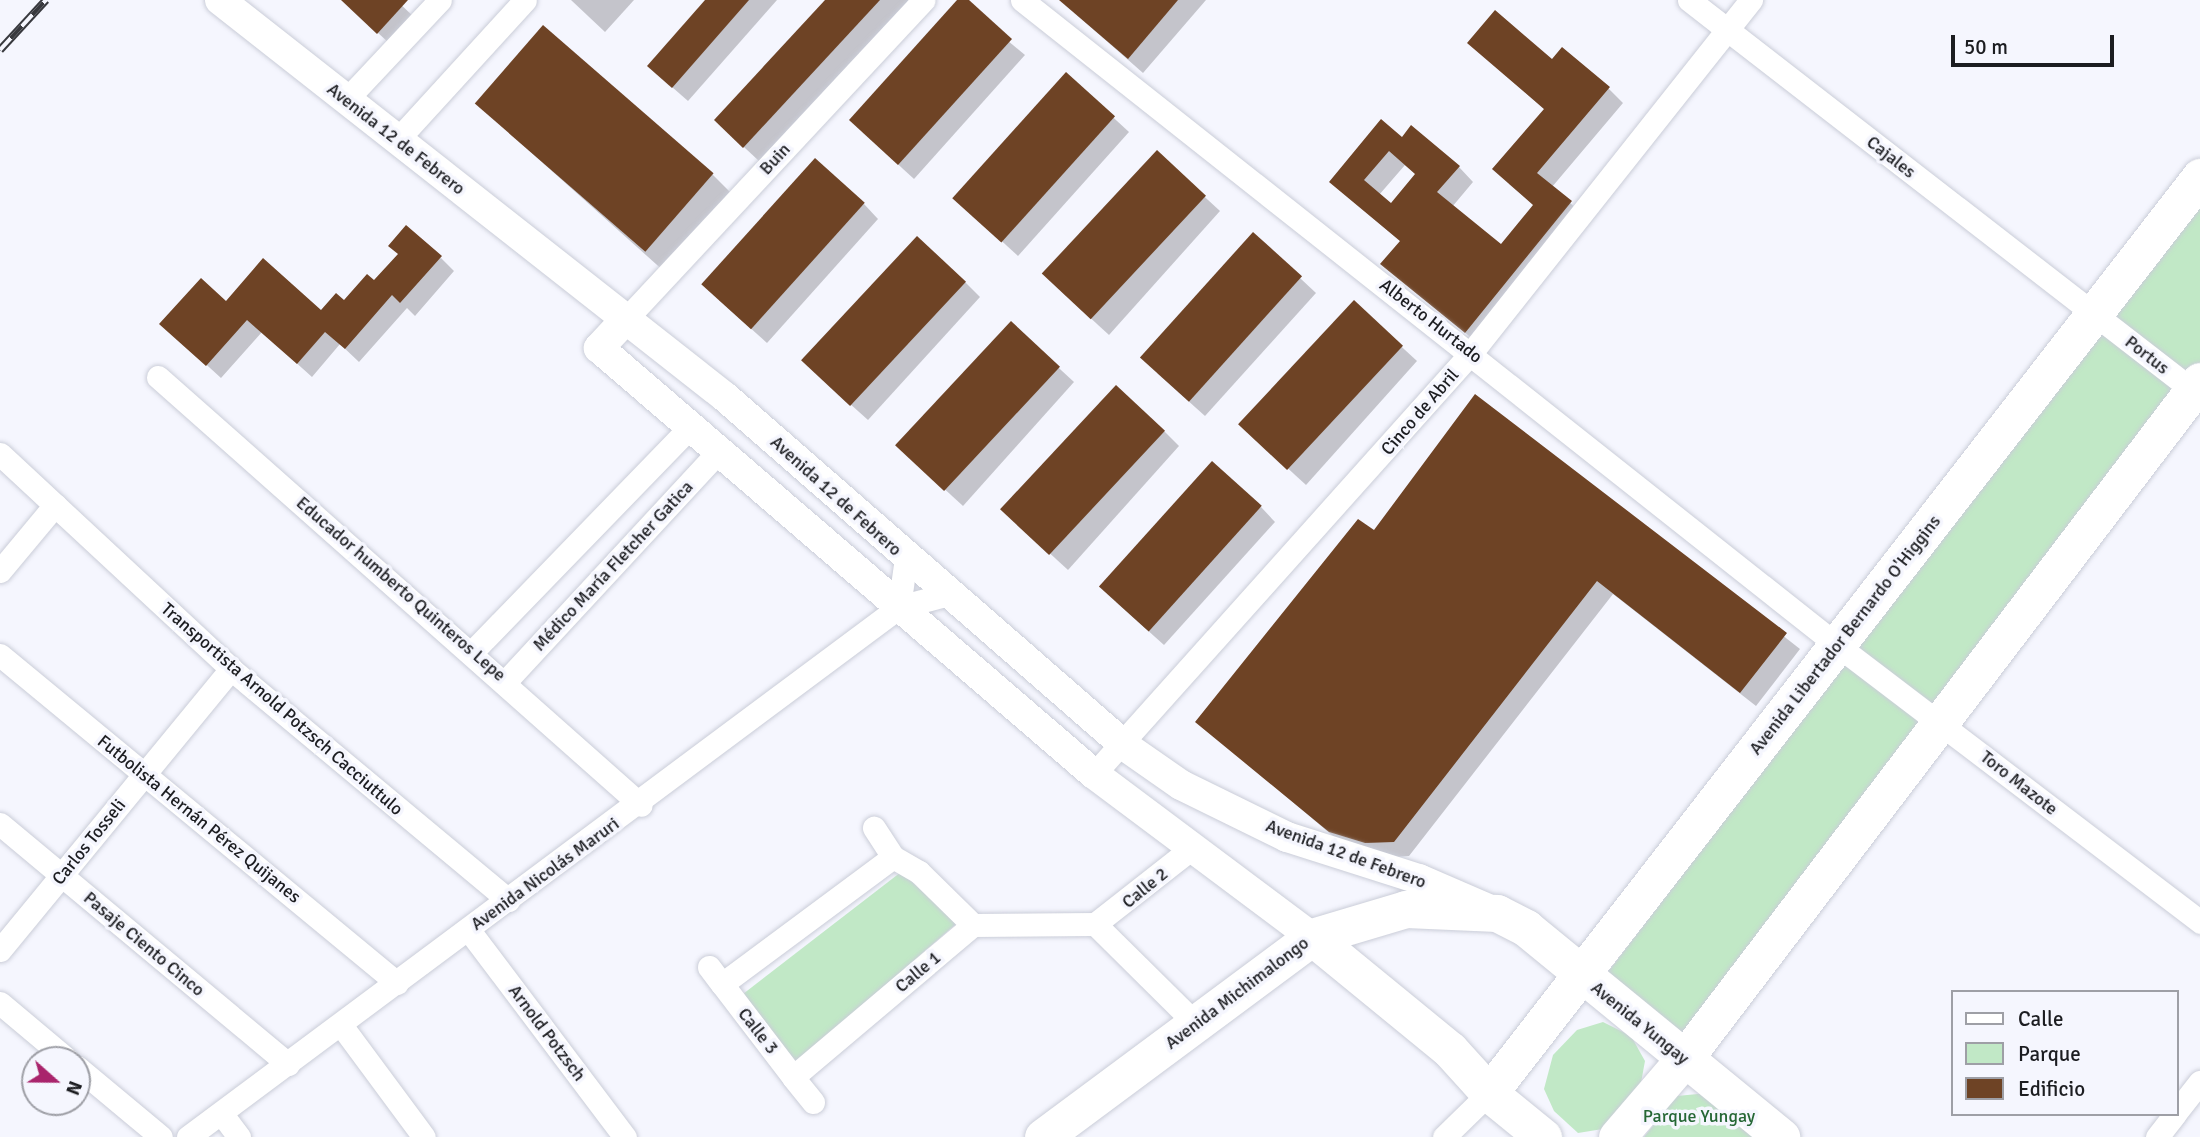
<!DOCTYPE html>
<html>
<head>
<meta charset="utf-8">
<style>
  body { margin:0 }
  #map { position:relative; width:2200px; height:1137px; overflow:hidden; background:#f5f6fe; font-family:Signika,sans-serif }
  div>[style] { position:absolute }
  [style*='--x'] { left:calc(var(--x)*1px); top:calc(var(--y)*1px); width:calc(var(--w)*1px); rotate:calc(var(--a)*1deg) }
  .green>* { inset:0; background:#c1e8c6 }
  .shadow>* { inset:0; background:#0003 }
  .building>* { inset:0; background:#6e4325; transform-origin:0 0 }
  .roads { filter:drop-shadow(0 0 2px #cacdd8) drop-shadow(0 0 2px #cacdd8) }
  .minor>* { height:23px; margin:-11.5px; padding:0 11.5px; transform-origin:11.5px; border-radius:11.5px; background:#fff }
  .tertiary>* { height:30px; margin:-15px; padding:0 15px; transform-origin:15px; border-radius:15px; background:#fff }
  .primary>* { height:37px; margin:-18.5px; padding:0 18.5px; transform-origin:18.5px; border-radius:18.5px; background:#fff }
  .rail>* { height:8px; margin-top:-4px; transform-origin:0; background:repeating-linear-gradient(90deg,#f5f6fe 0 16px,#38393e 0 32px); box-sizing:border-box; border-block:2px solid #38393e }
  span { translate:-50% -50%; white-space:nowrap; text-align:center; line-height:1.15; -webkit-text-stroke:7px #f5f6fe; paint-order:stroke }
  .street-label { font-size:18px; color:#1c1d21 }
  .park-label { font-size:18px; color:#256735 }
  .legend { position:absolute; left:1951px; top:990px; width:228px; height:126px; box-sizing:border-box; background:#f5f6fe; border:2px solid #9e9fa6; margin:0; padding:9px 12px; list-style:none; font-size:21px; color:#1c1d21 }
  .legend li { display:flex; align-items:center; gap:14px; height:35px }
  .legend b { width:35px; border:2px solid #9e9fa6 }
  .north { position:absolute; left:21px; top:1046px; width:70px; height:70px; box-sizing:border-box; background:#f5f6fe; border:2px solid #9e9fa6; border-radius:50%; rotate:111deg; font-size:19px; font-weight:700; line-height:28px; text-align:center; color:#1c1d21 }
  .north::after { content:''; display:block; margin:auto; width:24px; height:32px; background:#a9246c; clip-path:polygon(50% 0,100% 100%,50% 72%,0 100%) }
  .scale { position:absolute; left:1951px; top:35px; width:163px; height:32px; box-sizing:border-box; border:4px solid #1c1d21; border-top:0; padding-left:9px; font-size:21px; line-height:24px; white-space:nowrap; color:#1c1d21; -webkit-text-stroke:5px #f5f6fe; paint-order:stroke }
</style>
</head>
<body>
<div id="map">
  <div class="green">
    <div style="clip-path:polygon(2200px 200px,2200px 371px,1690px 1038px,1601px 981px)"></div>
    <div style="clip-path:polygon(901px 872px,957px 923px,792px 1066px,743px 994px)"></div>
    <div style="clip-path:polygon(1603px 1022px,1631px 1036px,1645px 1061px,1638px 1099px,1615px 1127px,1578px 1133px,1554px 1111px,1544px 1089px,1553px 1055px,1577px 1030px)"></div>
    <div style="clip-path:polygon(1708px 1093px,1762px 1137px,1644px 1137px,1677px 1096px)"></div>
  </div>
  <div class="shadow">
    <div style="clip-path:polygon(342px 0,396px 0,414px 17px,389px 43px)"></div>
    <div style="clip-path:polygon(571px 0,634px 0,605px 32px)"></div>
    <div style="clip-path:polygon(707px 0,777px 0,688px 101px,664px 80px)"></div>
    <div style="clip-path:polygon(827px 0,909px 0,759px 161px,731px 135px)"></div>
    <div style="clip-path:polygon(959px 0,1025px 55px,914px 179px,866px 135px)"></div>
    <div style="clip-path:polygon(1060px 0,1206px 0,1143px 73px)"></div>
    <div style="clip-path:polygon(evenodd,1469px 43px,1552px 61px,1609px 89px,1623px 103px,1552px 187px,1586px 217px,1481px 346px,1383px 264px,1401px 242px,1331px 182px,1402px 139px,1459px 167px,1473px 182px,1452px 207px,1501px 247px,1535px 206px,1509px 184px,1545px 110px,1469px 43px,1405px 165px,1417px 175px,1391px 206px,1379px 195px,1405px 165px)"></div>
    <div style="clip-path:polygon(1066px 74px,1129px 132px,1018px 256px,970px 212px)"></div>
    <div style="clip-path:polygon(476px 103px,712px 174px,734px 196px,666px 273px)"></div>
    <div style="clip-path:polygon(1157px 153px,1220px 211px,1109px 335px,1061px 291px)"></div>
    <div style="clip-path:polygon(864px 204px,878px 219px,767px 343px,719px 300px)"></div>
    <div style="clip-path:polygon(1253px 234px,1316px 293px,1205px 416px,1157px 373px)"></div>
    <div style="clip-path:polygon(441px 258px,454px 271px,415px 316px,407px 308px,359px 362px,340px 344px,312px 377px,262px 332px,221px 378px,176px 337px,226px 303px,322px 312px)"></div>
    <div style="clip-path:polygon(965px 282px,980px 297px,868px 420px,820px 377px)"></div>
    <div style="clip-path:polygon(1354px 303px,1417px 361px,1306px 485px,1258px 441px)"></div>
    <div style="clip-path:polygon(1011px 324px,1074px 382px,963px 506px,915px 462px)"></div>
    <div style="clip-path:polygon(1476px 396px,1800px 649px,1756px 706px,1613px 594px,1409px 856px,1381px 858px,1346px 847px,1198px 722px,1374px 532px)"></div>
    <div style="clip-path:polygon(1164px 431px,1179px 446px,1068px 570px,1020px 526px)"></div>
    <div style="clip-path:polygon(1261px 507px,1275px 522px,1164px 645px,1116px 602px)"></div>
  </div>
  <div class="building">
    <div style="clip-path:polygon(341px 0,408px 0,377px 34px)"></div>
    <div style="clip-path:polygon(705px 0,749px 0,672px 88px,647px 66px)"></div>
    <div style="clip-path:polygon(825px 0,880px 0,743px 148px,714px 120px)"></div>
    <div style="clip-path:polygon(957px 0,969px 0,1012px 39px,898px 165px,849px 120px)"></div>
    <div style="clip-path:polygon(1059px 0,1178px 0,1128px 59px)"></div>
    <div style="clip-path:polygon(evenodd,1495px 10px,1552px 59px,1562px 47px,1610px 87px,1537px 173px,1572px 201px,1465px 333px,1380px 264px,1400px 241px,1329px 182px,1381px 119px,1402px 137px,1411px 125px,1460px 166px,1437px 192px,1501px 244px,1533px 205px,1492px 169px,1544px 109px,1467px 43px,1495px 10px,1389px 151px,1415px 174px,1391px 203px,1364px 180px,1389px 151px)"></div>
    <div style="left:543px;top:25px;width:226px;height:104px;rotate:41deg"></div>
    <div style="left:1066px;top:72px;width:66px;height:170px;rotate:42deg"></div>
    <div style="left:1157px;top:150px;width:67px;height:169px;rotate:43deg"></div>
    <div style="left:815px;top:158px;width:67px;height:170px;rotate:42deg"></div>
    <div style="clip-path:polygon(406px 225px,442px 256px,400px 303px,392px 295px,345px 349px,325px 332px,297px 364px,247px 320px,206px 366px,159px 324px,201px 278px,226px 301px,263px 258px,321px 310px,336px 293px,344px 300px,367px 274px,374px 280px,398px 254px,388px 246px)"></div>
    <div style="left:1253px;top:232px;width:66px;height:169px;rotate:42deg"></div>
    <div style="left:917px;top:236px;width:67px;height:170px;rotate:43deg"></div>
    <div style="left:1354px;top:300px;width:67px;height:170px;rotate:43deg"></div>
    <div style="left:1011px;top:321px;width:67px;height:170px;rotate:43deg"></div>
    <div style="left:1116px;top:385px;width:67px;height:170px;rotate:43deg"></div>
    <div style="clip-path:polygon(1475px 394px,1787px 633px,1740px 693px,1597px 581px,1394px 842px,1365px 843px,1329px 832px,1195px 722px,1358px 519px,1374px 530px)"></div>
    <div style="left:1212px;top:461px;width:67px;height:169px;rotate:42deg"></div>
  </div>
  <div class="roads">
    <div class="minor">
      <div style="--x:1022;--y:0;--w:1039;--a:38.36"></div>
      <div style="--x:1837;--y:645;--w:457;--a:37.3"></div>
      <div style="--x:1689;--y:0;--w:646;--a:37.77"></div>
      <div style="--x:346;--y:100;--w:137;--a:-46.8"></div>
      <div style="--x:398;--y:139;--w:188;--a:-47.6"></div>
      <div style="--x:626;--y:319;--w:436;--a:-47"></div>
      <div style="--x:158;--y:377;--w:645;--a:41.55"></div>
      <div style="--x:0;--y:454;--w:316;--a:42.9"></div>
      <div style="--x:231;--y:669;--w:361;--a:39.8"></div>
      <div style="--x:0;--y:571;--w:86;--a:-50.2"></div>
      <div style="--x:899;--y:607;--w:49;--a:-81.9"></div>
      <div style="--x:473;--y:651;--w:313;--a:-45.9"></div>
      <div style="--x:0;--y:655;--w:515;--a:39.56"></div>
      <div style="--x:506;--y:681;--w:313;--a:-47.2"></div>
      <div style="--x:1094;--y:774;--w:565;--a:-48.16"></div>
      <div style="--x:1471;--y:353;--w:451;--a:-51.6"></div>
      <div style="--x:0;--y:824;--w:375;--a:39.8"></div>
      <div style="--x:893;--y:857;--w:30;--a:30"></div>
      <div style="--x:919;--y:872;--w:76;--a:44.5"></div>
      <div style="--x:1095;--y:924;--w:142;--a:44.7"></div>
      <div style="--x:468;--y:929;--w:261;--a:53"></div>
      <div style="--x:0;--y:950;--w:364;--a:-50.6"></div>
      <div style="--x:709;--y:967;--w:21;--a:53"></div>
      <div style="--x:722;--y:984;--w:213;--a:-36.6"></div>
      <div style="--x:893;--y:857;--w:35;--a:-123"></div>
      <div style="--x:722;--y:984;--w:117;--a:52.6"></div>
      <div style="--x:0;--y:1003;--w:89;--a:40"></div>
      <div style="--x:341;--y:1025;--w:139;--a:53.5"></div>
      <div style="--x:77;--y:1067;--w:109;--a:39.8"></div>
      <div style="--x:813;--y:1102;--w:32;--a:-129"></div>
      <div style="--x:793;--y:1077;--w:236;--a:-40.2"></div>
      <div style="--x:973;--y:925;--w:122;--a:-0.5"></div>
      <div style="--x:1095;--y:924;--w:123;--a:-38.1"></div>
      <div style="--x:2177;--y:1111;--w:37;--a:-52"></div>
      <div style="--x:221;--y:1113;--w:30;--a:53"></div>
      <div style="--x:188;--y:1137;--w:887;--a:-36.7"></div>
      <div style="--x:899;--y:607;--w:52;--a:-14.6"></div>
      <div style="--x:1444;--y:1137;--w:63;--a:-44.4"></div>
      <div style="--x:2157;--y:1137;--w:29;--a:-52"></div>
    </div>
    <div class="tertiary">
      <div style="--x:220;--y:0;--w:642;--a:38.17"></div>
      <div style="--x:725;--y:397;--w:531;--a:41.1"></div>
      <div style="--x:1125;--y:746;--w:68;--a:34.9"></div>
      <div style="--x:1181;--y:785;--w:118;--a:26.1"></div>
      <div style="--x:1287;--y:837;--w:139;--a:17.7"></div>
      <div style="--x:1419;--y:879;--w:73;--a:23.4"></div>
      <div style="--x:626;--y:319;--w:40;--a:133"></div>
      <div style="--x:599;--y:348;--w:653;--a:40.72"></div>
      <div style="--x:1094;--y:774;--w:272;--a:36.8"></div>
    </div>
    <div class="primary">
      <div style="--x:1312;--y:937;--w:178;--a:39.3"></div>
      <div style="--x:1450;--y:1050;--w:58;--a:47.8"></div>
      <div style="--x:1489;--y:1093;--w:70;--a:39.2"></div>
      <div style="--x:1489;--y:1093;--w:1160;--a:-52.18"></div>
      <div style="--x:1043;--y:1137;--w:335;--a:-36.6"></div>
      <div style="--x:1312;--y:937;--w:98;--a:-16.6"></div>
      <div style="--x:1406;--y:909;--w:91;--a:2.5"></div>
      <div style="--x:1497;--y:913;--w:33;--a:27"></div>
      <div style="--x:1526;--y:928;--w:330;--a:39.3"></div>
      <div style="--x:1617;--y:1137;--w:103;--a:-49.3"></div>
      <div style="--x:1684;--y:1059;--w:852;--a:-52.73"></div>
    </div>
  </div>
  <div class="rail">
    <div style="--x:0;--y:50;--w:68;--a:-47.4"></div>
  </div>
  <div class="street-label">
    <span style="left:396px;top:139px;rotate:38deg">Avenida 12 de Febrero</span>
    <span style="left:1891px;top:157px;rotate:38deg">Cajales</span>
    <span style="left:775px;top:159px;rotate:-47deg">Buin</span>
    <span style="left:1431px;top:321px;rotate:38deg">Alberto Hurtado</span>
    <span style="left:2147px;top:355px;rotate:38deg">Portus</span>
    <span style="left:1420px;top:412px;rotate:-49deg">Cinco de Abril</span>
    <span style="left:836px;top:496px;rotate:42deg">Avenida 12 de Febrero</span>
    <span style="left:613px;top:566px;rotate:-47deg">Médico María Fletcher Gatica</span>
    <span style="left:401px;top:589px;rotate:41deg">Educador humberto Quinteros Lepe</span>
    <span style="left:1845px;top:635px;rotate:-52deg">Avenida Libertador Bernardo O'Higgins</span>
    <span style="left:282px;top:709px;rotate:41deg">Transportista Arnold Potzsch Cacciuttulo</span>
    <span style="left:2019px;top:783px;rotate:38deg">Toro Mazote</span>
    <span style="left:199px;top:819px;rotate:39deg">Futbolista Hernán Pérez Quijanes</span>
    <span style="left:89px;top:842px;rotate:-51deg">Carlos Tosseli</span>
    <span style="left:1346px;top:854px;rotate:20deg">Avenida 12 de Febrero</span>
    <span style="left:545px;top:874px;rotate:-36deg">Avenida Nicolás Maruri</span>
    <span style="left:1145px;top:888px;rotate:-39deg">Calle 2</span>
    <span style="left:144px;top:944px;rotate:40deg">Pasaje Ciento Cinco</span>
    <span style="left:918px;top:972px;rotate:-40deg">Calle 1</span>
    <span style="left:1237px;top:993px;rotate:-37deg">Avenida Michimalongo</span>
    <span style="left:1640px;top:1023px;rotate:39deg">Avenida Yungay</span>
    <span style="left:758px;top:1031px;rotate:52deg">Calle 3</span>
    <span style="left:547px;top:1033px;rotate:53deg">Arnold Potzsch</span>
  </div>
  <div class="park-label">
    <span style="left:1699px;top:1116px">Parque Yungay</span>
  </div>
  <ul class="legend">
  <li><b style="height:9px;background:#fff"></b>Calle</li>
  <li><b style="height:19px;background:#c1e8c6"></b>Parque</li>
  <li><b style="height:19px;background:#6e4325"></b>Edificio</li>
  </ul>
  <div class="north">N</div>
  <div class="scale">50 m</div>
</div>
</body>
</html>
